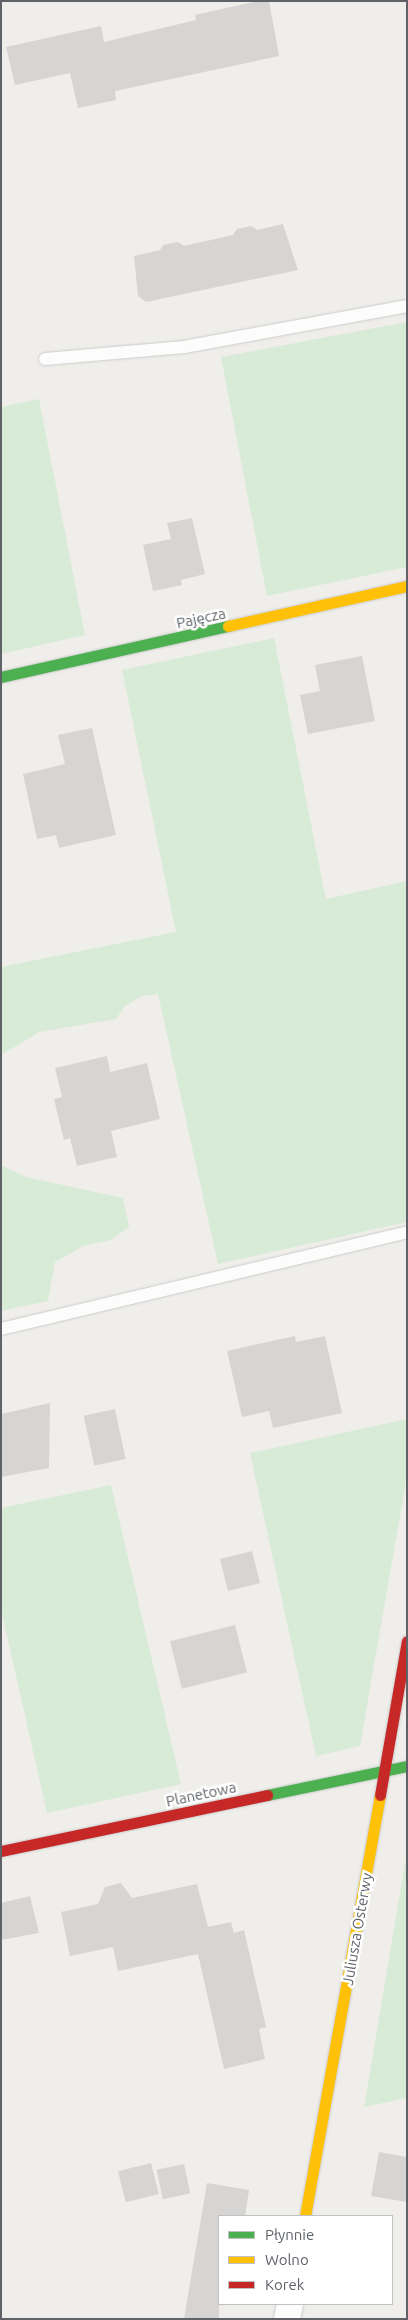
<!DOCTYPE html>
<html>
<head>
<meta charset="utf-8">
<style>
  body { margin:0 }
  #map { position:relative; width:408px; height:2320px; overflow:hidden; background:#efeeea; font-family:Ubuntu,sans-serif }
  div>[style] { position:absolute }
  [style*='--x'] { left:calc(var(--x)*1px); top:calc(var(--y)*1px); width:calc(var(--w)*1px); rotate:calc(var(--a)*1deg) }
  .green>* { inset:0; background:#d8ebd6 }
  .building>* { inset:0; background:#d6d5d3; transform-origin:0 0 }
  .roads { filter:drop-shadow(0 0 1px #cbcccc) drop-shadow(0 0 1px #cbcccc) }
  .lane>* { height:12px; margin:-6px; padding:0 6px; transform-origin:6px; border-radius:6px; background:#fdfcfc }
  .street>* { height:26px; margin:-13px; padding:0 13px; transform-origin:13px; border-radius:13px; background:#fdfcfc }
  .fast>* { height:11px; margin:-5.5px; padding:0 5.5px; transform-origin:5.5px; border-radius:5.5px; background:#4caf50 }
  .slow>* { height:11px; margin:-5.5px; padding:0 5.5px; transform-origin:5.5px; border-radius:5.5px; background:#ffc107 }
  .jam>* { height:11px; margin:-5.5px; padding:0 5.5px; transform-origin:5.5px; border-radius:5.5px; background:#c62828 }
  span { translate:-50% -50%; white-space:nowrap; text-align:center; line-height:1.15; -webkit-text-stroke:5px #fff; paint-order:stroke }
  .street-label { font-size:15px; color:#5f6368 }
  .frame { position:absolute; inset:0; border:2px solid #5f6368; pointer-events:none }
  .legend { position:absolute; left:218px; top:2215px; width:175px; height:90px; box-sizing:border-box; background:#fff; border:1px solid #bfc1c3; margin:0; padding:6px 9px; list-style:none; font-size:15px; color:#5f6368 }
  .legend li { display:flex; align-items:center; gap:10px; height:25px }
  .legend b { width:25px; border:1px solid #bfc1c3 }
</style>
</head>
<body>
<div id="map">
  <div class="green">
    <div style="clip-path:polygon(407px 322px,407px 567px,267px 596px,221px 357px)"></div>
    <div style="clip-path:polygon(39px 399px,85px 635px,1px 654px,1px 407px)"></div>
    <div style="clip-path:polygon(274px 638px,326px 899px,407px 881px,407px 1222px,218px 1264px,158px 994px,142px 996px,125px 1006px,116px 1019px,39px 1032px,1px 1055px,1px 967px,176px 932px,122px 670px)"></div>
    <div style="clip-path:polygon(1px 1165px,26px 1177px,123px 1198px,129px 1227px,111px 1240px,83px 1246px,55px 1262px,48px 1301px,1px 1311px)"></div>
    <div style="clip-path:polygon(407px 1419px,407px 1475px,360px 1746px,316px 1756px,250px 1453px)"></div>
    <div style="clip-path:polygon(111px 1485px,181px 1784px,47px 1813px,1px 1609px,1px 1508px)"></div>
    <div style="clip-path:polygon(407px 1852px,407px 2098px,364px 2107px)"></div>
  </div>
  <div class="building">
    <div style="clip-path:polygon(258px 1px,269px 1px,279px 56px,115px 91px,116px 100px,78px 108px,70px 73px,15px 85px,6px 47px,101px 26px,104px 42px,196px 20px,195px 15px)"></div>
    <div style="clip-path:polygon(283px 224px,298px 270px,146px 302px,138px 296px,134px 256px,160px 250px,163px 245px,178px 242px,184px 246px,233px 235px,237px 229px,251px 226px,257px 230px)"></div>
    <div style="clip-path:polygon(192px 518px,205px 574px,181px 580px,182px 585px,153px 591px,143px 545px,171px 539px,167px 523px)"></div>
    <div style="clip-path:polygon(362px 656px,375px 721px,308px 734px,300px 695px,320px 691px,315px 665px)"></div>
    <div style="clip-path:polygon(92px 728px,116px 835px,59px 848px,56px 835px,37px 839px,23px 774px,65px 764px,58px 735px)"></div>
    <div style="clip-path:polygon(107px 1056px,110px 1072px,147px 1063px,160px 1119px,111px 1131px,117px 1157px,77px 1166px,70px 1138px,64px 1140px,54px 1099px,62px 1097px,55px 1068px)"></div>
    <div style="clip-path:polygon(295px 1336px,296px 1342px,325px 1336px,342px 1413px,273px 1428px,269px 1411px,242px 1417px,227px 1351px)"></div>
    <div style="clip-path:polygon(50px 1403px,49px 1468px,1px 1477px,1px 1414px)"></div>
    <div style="left:115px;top:1409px;width:51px;height:32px;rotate:78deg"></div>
    <div style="left:252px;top:1551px;width:33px;height:33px;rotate:76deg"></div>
    <div style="left:235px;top:1625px;width:49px;height:67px;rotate:76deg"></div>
    <div style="clip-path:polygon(121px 1883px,132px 1898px,197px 1884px,208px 1927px,231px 1922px,234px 1933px,244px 1930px,266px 2027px,259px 2029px,265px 2059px,224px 2069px,198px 1954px,118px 1971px,113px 1947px,70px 1956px,61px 1912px,98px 1904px,105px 1887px)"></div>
    <div style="clip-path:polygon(30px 1896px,39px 1933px,1px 1940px,1px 1903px)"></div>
    <div style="clip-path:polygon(379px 2152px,407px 2157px,407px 2202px,371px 2196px)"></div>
    <div style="left:151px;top:2163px;width:32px;height:34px;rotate:76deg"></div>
    <div style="left:184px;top:2164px;width:30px;height:28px;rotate:78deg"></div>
    <div style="clip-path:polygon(207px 2183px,249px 2190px,245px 2216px,219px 2216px,219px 2319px,184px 2319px)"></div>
  </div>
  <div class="roads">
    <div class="lane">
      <div style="--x:45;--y:359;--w:140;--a:-4.9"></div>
      <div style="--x:184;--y:347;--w:227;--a:-10.4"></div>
      <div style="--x:1;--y:1329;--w:417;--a:-13.4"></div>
    </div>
    <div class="street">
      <div style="--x:287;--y:2319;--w:15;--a:-79"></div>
    </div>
    <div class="fast">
      <div style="--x:1;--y:677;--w:233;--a:-12.7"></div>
      <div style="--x:267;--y:1795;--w:143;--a:-11.7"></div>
    </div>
    <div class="slow">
      <div style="--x:228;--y:626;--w:183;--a:-12.6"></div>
      <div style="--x:305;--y:2216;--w:428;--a:-79.9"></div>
    </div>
    <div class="jam">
      <div style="--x:380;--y:1795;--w:156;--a:-80.1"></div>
      <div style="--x:1;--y:1851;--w:272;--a:-11.9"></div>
    </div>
  </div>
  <div class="street-label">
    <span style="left:201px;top:618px;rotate:-12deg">Pajęcza</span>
    <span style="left:201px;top:1794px;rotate:-12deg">Planetowa</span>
    <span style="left:357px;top:1929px;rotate:-80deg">Juliusza Osterwy</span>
  </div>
  <div class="frame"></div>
  <ul class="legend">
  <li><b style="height:6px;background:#4caf50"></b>Płynnie</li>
  <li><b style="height:6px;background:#ffc107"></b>Wolno</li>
  <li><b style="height:6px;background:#c62828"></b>Korek</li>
  </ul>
</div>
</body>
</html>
